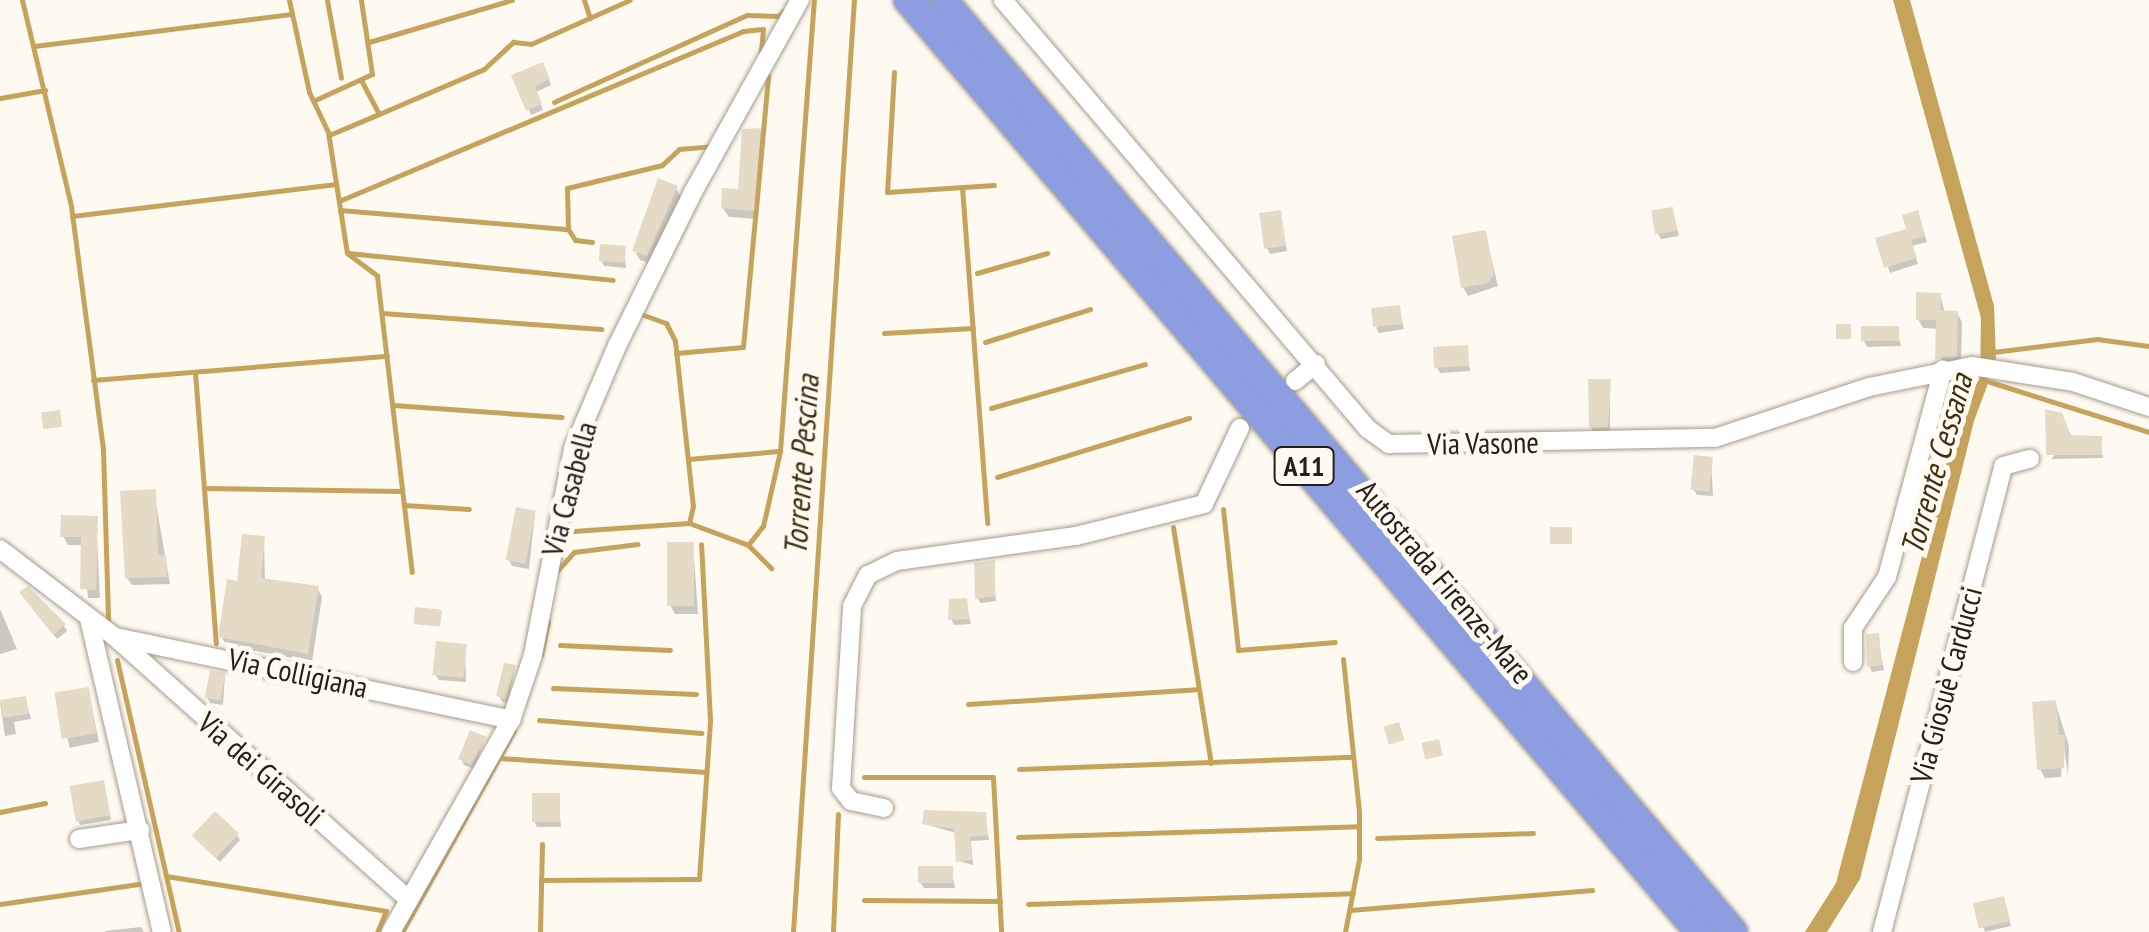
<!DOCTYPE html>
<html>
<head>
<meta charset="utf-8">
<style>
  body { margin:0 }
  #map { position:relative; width:2149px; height:932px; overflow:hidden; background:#fefaf2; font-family:"PT Sans Narrow",sans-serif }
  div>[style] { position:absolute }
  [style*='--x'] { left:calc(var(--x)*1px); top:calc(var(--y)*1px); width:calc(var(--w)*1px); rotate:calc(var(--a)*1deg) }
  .water>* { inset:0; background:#c5a35b }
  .shadow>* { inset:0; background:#0003; transform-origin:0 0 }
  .stream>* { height:5px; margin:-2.5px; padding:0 2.5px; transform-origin:2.5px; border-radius:2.5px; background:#c5a35b }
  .building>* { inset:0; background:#e4dac6; transform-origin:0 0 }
  .roads { filter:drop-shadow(0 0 2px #a59b89) drop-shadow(0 0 2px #a59b89) }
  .minor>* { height:18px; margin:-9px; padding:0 9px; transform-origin:9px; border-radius:9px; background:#fff }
  .highway>* { height:28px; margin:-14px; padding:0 14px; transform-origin:14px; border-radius:14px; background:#8c9edf }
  span { translate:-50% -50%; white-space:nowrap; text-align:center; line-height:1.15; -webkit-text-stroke:10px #fefaf2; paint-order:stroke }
  .shield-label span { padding:2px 8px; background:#fefaf2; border:2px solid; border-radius:8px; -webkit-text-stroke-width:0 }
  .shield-label { font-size:28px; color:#242019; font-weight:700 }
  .street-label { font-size:30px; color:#242019 }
  .water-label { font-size:32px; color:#3f3010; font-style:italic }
</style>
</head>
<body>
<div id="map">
  <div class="water">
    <div style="clip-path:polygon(1893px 0,1910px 0,1994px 306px,1996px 362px,1974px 421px,1860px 879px,1827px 932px,1805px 932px,1836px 883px,1960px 412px,1980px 378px,1981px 318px)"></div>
  </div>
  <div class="shadow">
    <div style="clip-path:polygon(545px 70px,551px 85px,536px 92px,543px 110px,531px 115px,514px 76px)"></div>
    <div style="clip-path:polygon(760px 130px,765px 139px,758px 219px,729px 217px,723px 208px,740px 192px)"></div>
    <div style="clip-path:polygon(676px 188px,681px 197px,652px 264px,640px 260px,635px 251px)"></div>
    <div style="clip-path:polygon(1672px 209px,1679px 236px,1661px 239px,1658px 234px)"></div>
    <div style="clip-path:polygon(1279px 213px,1287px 251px,1270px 254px,1267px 248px)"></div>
    <div style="clip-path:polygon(1920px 219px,1927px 242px,1912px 246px,1918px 264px,1890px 273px,1879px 240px,1909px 230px)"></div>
    <div style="clip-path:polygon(1485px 233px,1498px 286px,1468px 296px,1463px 287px)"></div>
    <div style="clip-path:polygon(624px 248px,626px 268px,604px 266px,601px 260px)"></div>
    <div style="clip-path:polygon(1940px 295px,1945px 313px,1957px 313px,1962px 322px,1961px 365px,1943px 368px,1939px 329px,1923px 328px,1918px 319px)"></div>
    <div style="clip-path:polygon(1399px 308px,1404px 329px,1379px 333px,1376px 328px)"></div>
    <div style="clip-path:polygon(1897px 329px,1901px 346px,1867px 347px,1864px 341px)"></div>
    <div style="clip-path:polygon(1467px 348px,1470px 371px,1440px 373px,1437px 367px)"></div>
    <div style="clip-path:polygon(1610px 381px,1610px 432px,1594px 433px,1591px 427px)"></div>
    <div style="clip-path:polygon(2071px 438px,2100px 439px,2103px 458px,2051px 459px)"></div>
    <div style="clip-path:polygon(1711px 459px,1713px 496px,1697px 495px,1694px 490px)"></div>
    <div style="clip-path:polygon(154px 492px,170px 584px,132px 585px,127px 578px)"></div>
    <div style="clip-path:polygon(535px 513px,529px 569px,512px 566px,509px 560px)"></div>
    <div style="clip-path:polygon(96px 518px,100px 598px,88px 598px,83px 545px,68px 545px,63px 536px)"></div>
    <div style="clip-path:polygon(264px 538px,265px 581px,317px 588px,322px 597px,312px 662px,226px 645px,221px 636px)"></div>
    <div style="clip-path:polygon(693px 544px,698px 614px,675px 614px,670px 605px)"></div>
    <div style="clip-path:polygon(993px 563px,996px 601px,981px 603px,977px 598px)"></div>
    <div style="clip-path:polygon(26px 598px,64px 626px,67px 631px,57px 639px)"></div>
    <div style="clip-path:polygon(965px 600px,971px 624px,954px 625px,951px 619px)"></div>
    <div style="clip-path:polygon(0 609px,17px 649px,0 654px)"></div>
    <div style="clip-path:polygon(1877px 635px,1884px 670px,1872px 672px,1869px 666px)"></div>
    <div style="clip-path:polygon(465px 647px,466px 682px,439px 680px,435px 674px)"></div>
    <div style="clip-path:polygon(515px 667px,508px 703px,502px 702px,499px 696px)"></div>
    <div style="clip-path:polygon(225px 675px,223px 705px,210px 703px,207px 697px)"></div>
    <div style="left:88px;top:690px;width:53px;height:30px;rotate:78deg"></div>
    <div style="clip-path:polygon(25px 698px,31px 719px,14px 722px,16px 734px,5px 736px,0 702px)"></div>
    <div style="clip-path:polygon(2055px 702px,2069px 746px,2068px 776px,2063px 739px,2061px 777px,2045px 778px,2040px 769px)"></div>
    <div style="clip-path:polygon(485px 739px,474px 769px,464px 765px,461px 759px)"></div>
    <div style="clip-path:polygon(103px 782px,111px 820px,80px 825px,77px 819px)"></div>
    <div style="clip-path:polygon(558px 796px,561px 827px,537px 827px,534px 821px)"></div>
    <div style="clip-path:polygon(984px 814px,989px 840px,971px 841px,973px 865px,959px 861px,956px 833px,925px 824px)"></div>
    <div style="clip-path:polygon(237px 835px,240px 840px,220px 862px,199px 842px)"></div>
    <div style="clip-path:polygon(951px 868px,955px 888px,924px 888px,920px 882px)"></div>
    <div style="clip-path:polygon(2006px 905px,2011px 926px,1985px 932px,1976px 906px)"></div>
    <div style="clip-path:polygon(141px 927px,144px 932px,105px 932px,105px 931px)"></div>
  </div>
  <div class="stream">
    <div style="--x:22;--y:0;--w:212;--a:76.6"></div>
    <div style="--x:71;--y:206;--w:245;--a:82.5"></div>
    <div style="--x:103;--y:449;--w:172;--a:88.3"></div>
    <div style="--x:289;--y:0;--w:94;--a:77.7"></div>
    <div style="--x:309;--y:92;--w:44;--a:64.6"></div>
    <div style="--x:328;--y:132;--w:122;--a:81.1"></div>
    <div style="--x:347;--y:253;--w:38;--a:37"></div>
    <div style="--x:377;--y:276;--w:298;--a:83.3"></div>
    <div style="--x:327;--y:0;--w:79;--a:79.8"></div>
    <div style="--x:584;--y:0;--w:19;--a:72"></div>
    <div style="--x:369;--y:42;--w:149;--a:-16.4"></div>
    <div style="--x:34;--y:46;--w:260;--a:-7.1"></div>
    <div style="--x:894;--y:72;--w:120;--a:93.3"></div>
    <div style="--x:887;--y:192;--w:107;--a:-3.7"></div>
    <div style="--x:0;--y:98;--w:46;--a:-10.1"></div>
    <div style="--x:313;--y:101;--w:65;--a:-24.6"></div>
    <div style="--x:372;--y:74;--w:75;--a:-98.5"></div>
    <div style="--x:554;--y:102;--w:212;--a:-24.3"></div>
    <div style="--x:747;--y:15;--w:31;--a:2"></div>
    <div style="--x:778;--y:16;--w:9;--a:-41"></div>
    <div style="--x:379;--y:114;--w:114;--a:-23.2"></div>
    <div style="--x:484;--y:69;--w:40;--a:-43"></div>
    <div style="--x:513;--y:42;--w:18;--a:6"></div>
    <div style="--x:531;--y:44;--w:108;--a:-24"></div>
    <div style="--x:329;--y:135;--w:54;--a:-22.8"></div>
    <div style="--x:379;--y:114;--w:38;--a:-118"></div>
    <div style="--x:962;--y:187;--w:337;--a:85.7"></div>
    <div style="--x:339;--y:201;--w:438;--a:-22.8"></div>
    <div style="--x:743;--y:31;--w:20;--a:-6"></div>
    <div style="--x:763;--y:29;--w:23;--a:95"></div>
    <div style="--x:340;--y:210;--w:229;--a:4.8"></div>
    <div style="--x:72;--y:216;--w:266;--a:-6.9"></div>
    <div style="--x:592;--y:242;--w:17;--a:-173"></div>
    <div style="--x:575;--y:240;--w:13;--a:-122"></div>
    <div style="--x:568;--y:229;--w:41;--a:-91.4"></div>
    <div style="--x:567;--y:188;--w:98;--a:-13.6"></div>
    <div style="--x:662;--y:165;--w:23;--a:-43"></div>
    <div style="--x:679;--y:149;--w:33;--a:-5"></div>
    <div style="--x:348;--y:253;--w:266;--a:5.8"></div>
    <div style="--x:977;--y:273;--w:73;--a:-15.9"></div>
    <div style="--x:382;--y:313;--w:220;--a:4.2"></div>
    <div style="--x:641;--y:314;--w:27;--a:20"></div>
    <div style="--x:666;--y:323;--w:20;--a:63"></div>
    <div style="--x:675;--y:341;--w:166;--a:83.8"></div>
    <div style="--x:693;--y:506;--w:17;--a:103"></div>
    <div style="--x:884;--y:333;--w:89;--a:-3.2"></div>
    <div style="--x:985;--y:342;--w:110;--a:-17.4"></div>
    <div style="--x:1993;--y:352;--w:105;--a:-7.1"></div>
    <div style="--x:2097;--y:339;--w:52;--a:7.7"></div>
    <div style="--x:676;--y:353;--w:67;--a:-5.1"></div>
    <div style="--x:743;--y:347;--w:273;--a:-84.7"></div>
    <div style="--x:195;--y:372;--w:272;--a:85.6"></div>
    <div style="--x:93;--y:380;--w:295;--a:-4.7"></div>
    <div style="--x:1990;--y:382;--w:167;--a:17.5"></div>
    <div style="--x:393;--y:405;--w:169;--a:4.1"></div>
    <div style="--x:991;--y:408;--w:160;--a:-15.9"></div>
    <div style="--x:688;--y:459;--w:91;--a:-5"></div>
    <div style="--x:997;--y:477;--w:201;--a:-17.1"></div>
    <div style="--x:204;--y:488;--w:197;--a:0.9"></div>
    <div style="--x:404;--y:505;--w:65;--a:3.5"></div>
    <div style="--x:1223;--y:509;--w:142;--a:83.9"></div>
    <div style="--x:1238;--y:650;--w:97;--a:-4.7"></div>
    <div style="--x:564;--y:523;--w:12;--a:42"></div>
    <div style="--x:573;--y:531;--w:116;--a:-3.9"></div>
    <div style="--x:689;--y:523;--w:63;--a:20.4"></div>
    <div style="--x:748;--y:545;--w:33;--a:45"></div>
    <div style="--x:1173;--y:527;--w:239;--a:80.9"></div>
    <div style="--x:748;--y:545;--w:24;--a:-52"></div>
    <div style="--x:763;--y:526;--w:77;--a:-77.2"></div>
    <div style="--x:780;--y:451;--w:452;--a:-85.7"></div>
    <div style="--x:556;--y:572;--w:27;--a:-48"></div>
    <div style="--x:574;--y:552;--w:64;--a:-7.1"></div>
    <div style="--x:560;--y:645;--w:110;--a:2.6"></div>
    <div style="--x:541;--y:655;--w:34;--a:-78"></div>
    <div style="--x:1343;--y:659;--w:153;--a:84"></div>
    <div style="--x:1359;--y:811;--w:48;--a:90"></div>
    <div style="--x:1359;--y:859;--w:74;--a:100.9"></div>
    <div style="--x:117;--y:660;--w:279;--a:77.2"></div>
    <div style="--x:553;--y:688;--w:143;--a:2.4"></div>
    <div style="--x:968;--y:704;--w:229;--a:-3.7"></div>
    <div style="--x:539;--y:720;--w:163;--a:4.6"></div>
    <div style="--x:500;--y:758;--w:207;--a:3.9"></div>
    <div style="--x:1019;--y:769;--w:334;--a:-2.1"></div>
    <div style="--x:864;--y:777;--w:129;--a:0"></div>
    <div style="--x:993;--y:777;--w:155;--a:87"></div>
    <div style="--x:0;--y:812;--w:46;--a:-11.3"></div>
    <div style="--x:1018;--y:837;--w:341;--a:-1.8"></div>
    <div style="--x:1377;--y:838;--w:156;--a:-1.8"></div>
    <div style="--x:166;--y:876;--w:223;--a:9"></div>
    <div style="--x:386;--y:911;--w:23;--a:113"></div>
    <div style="--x:541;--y:880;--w:158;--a:-0.4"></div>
    <div style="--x:699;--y:879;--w:159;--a:-86"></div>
    <div style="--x:710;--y:720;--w:176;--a:-92.9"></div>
    <div style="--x:864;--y:900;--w:136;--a:0.4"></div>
    <div style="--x:0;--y:904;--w:147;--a:-8.2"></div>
    <div style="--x:1028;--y:904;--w:325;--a:-1.9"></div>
    <div style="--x:1350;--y:910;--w:243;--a:-4.7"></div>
    <div style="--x:402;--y:932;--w:230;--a:-60.9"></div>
    <div style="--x:540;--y:932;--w:88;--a:-88.7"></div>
    <div style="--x:793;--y:932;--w:934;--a:-86.26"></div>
    <div style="--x:833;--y:932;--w:118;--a:-87.6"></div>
  </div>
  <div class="building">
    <div style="clip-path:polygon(543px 62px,550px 79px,535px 86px,542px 104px,526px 111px,511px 75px)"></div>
    <div style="clip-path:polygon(761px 128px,754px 211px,721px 208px,722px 188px,738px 189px,742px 129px)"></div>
    <div style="clip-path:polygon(658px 178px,678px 186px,647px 256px,632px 251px)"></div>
    <div style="left:1673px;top:207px;width:24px;height:22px;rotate:81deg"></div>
    <div style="left:1281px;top:210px;width:36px;height:22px;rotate:82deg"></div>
    <div style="clip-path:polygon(1918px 210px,1925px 236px,1911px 240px,1917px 258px,1884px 268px,1875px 238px,1906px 229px,1902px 215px)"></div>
    <div style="clip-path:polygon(1486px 230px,1494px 275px,1488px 283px,1461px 288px,1452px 236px)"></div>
    <div style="left:600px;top:244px;width:26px;height:17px;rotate:4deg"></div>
    <div style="clip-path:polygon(1916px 292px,1941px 293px,1940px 310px,1958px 311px,1957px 356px,1935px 359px,1936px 320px,1916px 320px)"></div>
    <div style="left:1400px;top:305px;width:19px;height:29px;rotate:84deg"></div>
    <div style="left:1836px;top:324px;width:15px;height:15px"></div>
    <div style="left:1899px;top:326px;width:15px;height:38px;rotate:90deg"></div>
    <div style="left:1468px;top:345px;width:21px;height:35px;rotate:87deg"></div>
    <div style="clip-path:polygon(1588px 379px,1611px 379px,1608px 427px,1589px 428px)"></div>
    <div style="clip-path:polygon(2045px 409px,2062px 413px,2071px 435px,2102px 436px,2102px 455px,2046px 455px)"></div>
    <div style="left:60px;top:410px;width:17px;height:19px;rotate:83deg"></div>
    <div style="left:1694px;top:455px;width:19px;height:35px;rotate:6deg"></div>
    <div style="clip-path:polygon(156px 489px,158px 555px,166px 555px,167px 577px,125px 578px,120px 491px)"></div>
    <div style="left:516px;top:507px;width:20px;height:54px;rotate:11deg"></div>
    <div style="clip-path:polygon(61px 515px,98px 516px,96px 590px,80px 589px,81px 537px,60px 537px)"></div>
    <div style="left:1572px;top:527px;width:17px;height:22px;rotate:90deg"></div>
    <div style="clip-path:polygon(242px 534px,265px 536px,261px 578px,319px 586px,308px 654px,218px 637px,227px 579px,237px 581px)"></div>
    <div style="left:667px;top:542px;width:27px;height:64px"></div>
    <div style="clip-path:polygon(995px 560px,995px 596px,975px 599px,974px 563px)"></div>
    <div style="clip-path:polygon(28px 586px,66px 624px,53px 635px,19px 592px)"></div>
    <div style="clip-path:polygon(967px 598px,969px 619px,948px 620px,949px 599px)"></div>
    <div style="left:415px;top:607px;width:27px;height:17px;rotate:6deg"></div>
    <div style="clip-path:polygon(1879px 633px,1882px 665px,1867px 667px,1866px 634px)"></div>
    <div style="left:436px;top:641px;width:31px;height:34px;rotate:6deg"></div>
    <div style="clip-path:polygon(504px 663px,516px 665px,505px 699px,496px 696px)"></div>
    <div style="left:210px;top:670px;width:16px;height:28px;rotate:11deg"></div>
    <div style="left:89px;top:687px;width:47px;height:35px;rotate:81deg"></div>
    <div style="left:26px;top:696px;width:18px;height:26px;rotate:81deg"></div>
    <div style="clip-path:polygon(2056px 700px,2059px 735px,2065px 735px,2064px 768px,2037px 770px,2032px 702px)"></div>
    <div style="left:1399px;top:722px;width:19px;height:16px;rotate:74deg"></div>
    <div style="clip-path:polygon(470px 730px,487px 737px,471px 765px,458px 759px)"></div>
    <div style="left:1439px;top:739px;width:17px;height:18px;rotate:77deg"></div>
    <div style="left:104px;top:780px;width:36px;height:35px;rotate:80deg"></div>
    <div style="left:532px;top:793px;width:28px;height:29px"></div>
    <div style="clip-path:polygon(924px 810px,986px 812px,988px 835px,970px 837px,972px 860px,956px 862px,954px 829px,922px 824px)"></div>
    <div style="left:215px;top:811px;width:33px;height:34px;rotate:43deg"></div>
    <div style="left:918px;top:866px;width:35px;height:17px"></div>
    <div style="left:2004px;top:896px;width:26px;height:32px;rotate:77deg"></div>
  </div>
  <div class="roads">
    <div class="minor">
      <div style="--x:1003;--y:0;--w:563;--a:49.61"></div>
      <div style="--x:1368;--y:429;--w:26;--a:36"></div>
      <div style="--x:1389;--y:444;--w:326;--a:-1.1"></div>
      <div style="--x:1715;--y:438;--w:162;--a:-18.3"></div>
      <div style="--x:1869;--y:387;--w:105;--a:-11.5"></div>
      <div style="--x:1972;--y:366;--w:102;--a:9"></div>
      <div style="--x:2073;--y:382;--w:80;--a:18.2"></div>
      <div style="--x:1295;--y:381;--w:27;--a:-39"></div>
      <div style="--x:0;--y:549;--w:145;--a:37.4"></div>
      <div style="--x:115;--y:637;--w:405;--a:11.8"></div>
      <div style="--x:89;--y:619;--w:321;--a:76.9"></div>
      <div style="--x:115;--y:637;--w:393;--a:41.8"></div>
      <div style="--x:1853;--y:662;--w:34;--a:-90"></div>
      <div style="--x:1853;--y:628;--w:61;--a:-56.3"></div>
      <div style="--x:1887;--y:577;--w:215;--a:-74.9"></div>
      <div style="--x:884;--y:808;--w:34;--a:-168"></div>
      <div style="--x:851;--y:801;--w:16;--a:-128"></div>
      <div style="--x:841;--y:788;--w:182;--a:-86.5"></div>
      <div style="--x:852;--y:606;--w:35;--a:-63"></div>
      <div style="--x:868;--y:575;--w:32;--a:-26"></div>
      <div style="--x:897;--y:561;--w:181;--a:-8"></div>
      <div style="--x:1076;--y:536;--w:132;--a:-14"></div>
      <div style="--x:1204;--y:504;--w:84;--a:-64.7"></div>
      <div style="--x:79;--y:839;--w:62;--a:-8.4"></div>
      <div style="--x:391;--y:932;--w:244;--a:-60.5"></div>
      <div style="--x:511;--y:720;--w:69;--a:-71.3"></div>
      <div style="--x:533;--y:655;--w:210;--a:-79"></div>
      <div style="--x:573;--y:449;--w:112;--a:-66.9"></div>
      <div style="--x:617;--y:346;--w:172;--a:-63.7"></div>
      <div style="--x:693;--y:192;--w:220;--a:-60.9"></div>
      <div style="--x:1882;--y:932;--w:481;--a:-75.4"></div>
      <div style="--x:2003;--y:466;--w:28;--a:-15"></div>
    </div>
    <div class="highway">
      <div style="--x:908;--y:0;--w:1222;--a:49.68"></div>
      <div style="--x:943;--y:0;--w:1222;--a:49.71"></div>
    </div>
  </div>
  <div class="shield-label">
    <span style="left:1304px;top:466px">A11</span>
  </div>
  <div class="street-label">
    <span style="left:1483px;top:443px;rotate:-1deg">Via Vasone</span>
    <span style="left:569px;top:489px;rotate:-75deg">Via Casabella</span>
    <span style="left:1445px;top:582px;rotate:50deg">Autostrada Firenze-Mare</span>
    <span style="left:298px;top:673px;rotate:12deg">Via Colligiana</span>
    <span style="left:1946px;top:685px;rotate:-75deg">Via Giosuè Carducci</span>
    <span style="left:261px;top:769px;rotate:41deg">Via dei Girasoli</span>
  </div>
  <div class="water-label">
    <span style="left:1936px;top:464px;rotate:-74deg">Torrente Cessana</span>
    <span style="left:801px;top:465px;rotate:-86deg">Torrente Pescina</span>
  </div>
</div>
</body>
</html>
